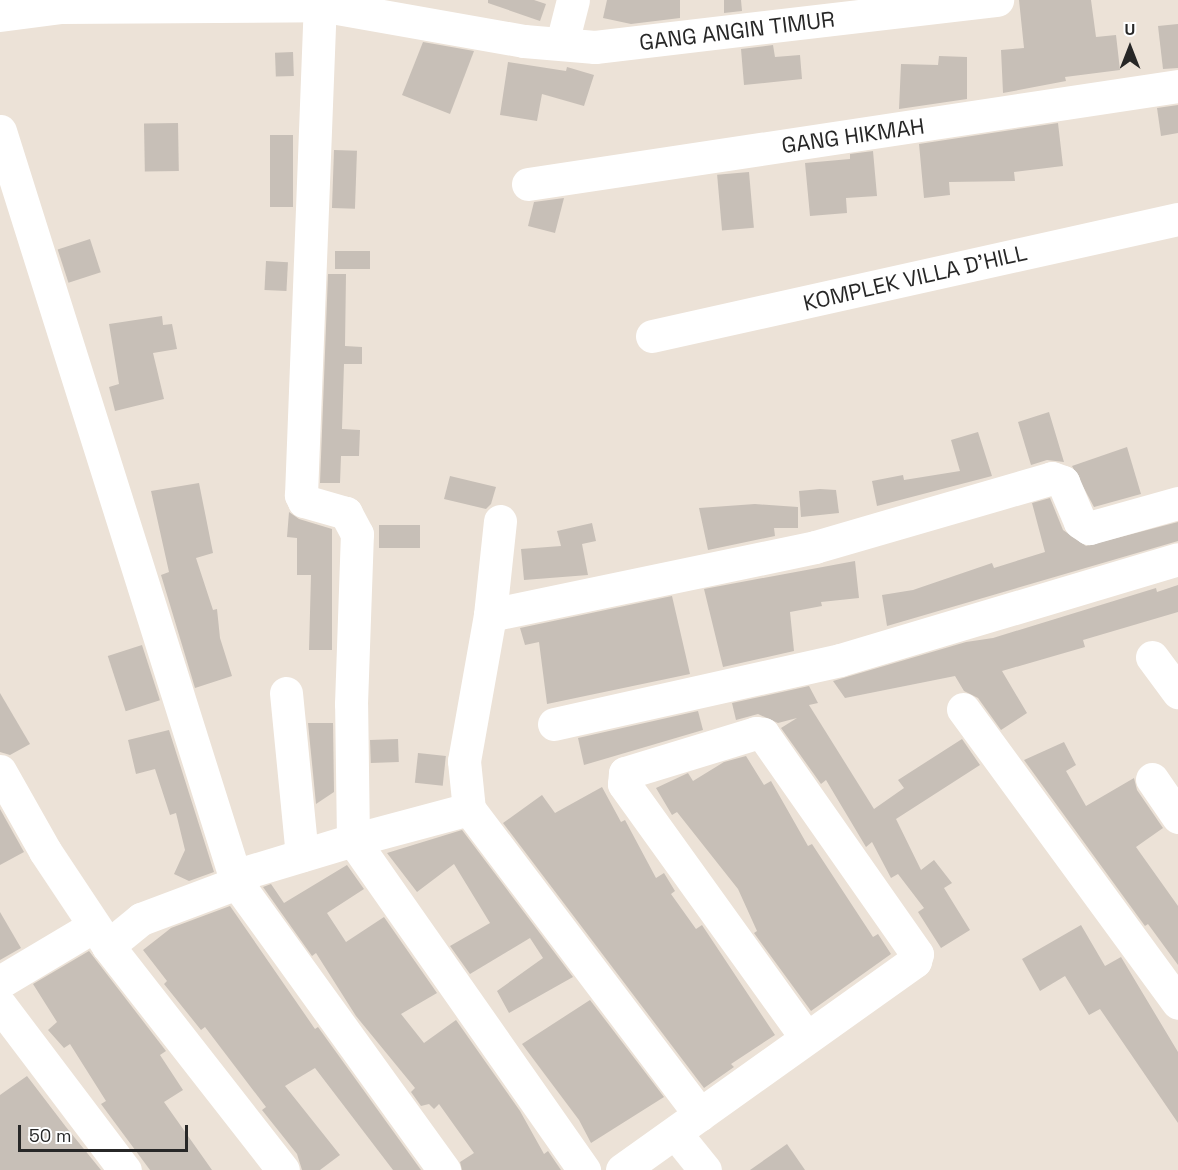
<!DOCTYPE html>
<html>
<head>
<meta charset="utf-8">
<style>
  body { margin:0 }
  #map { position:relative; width:1178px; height:1170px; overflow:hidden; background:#ece2d7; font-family:"Space Grotesk",sans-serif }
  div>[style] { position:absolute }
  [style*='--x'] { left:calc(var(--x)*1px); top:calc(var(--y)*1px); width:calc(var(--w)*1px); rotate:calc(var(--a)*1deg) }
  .building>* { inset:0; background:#c7bfb7; transform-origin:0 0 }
  .minor>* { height:33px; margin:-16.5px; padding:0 16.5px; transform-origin:16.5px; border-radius:16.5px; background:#fff }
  span { translate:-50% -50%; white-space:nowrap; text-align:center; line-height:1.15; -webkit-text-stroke:5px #fff; paint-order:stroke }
  .street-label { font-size:22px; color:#272727 }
  .north { position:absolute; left:1100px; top:18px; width:60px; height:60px; -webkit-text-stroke:4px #fff; paint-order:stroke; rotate:0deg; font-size:16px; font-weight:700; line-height:24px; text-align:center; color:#272727 }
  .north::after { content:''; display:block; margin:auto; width:21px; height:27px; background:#272727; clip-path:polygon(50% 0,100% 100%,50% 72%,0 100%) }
  .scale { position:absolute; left:18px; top:1125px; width:170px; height:27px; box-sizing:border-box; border:3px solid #272727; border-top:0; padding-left:8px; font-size:18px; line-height:21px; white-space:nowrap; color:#272727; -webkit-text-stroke:4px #fff; paint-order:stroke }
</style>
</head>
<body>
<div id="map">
  <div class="building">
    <div style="clip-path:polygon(488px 0,534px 0,546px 4px,540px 21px,488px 3px)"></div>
    <div style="clip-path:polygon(607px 0,680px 0,680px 18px,631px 24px,603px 18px)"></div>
    <div style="clip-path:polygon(724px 0,741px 0,742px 11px,724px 13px)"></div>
    <div style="clip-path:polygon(1019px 0,1091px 0,1096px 37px,1116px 35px,1120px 70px,1065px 77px,1066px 81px,1003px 93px,1001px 50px,1024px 48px)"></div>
    <div style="clip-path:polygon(1178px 24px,1178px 68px,1163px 69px,1158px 26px)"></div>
    <div style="clip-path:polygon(423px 42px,474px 51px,450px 114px,402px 95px)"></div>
    <div style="clip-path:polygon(773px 45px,775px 57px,800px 55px,802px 79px,744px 85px,741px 49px)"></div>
    <div style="left:293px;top:52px;width:24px;height:18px;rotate:88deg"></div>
    <div style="clip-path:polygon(939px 56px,967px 57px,967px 99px,899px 109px,901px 64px,938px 65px)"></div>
    <div style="clip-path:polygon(508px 62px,566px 71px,567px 67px,594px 75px,584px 106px,542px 94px,537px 121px,500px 115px)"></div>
    <div style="clip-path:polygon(1178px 105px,1178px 133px,1161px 136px,1157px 108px)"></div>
    <div style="left:178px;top:123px;width:48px;height:34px;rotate:89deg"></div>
    <div style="clip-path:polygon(1058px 123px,1063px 166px,1014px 172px,1015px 181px,949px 182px,950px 195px,924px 198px,919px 144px)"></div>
    <div style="left:270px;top:135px;width:23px;height:72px"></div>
    <div style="left:334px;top:150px;width:23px;height:58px;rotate:2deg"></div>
    <div style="clip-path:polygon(873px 151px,877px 196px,846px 198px,847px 213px,810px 216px,805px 163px,850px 159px,850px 154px)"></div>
    <div style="left:749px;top:172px;width:56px;height:32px;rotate:85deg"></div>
    <div style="clip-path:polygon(564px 198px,555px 233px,528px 226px,534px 202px)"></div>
    <div style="left:90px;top:239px;width:35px;height:34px;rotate:72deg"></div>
    <div style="left:335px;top:251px;width:35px;height:18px"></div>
    <div style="left:266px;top:261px;width:22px;height:29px;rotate:3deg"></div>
    <div style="clip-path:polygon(328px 274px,346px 274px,345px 346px,362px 347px,362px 364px,344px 364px,342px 429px,360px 430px,359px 456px,341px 456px,340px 483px,320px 483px)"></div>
    <div style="clip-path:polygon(162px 316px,163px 325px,172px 324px,177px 349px,153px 353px,164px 399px,115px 411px,109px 387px,119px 384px,109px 324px)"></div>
    <div style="clip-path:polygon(1049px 412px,1064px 462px,1047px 460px,1031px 465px,1018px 422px)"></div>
    <div style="clip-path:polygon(978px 432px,992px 476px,877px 506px,872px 481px,903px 475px,904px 480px,960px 471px,951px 440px)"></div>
    <div style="clip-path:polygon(1127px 447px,1141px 494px,1094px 507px,1072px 466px)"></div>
    <div style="clip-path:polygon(450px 476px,496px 487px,491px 504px,486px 509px,444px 499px)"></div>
    <div style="clip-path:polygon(199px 483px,213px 553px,196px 558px,213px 610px,217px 609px,220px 638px,232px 676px,195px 688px,161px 575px,169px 572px,151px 491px)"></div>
    <div style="clip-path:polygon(820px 489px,836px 490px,839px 513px,801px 517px,799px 491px)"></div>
    <div style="clip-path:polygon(1050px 498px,1063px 530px,1086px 546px,1178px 522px,1178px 541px,887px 626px,882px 595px,913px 590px,992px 563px,994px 568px,1045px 552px,1032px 503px)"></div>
    <div style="clip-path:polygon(755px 504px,798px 507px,798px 528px,774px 528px,775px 536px,708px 550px,699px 508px)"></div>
    <div style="clip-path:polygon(289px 512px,299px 519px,332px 529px,332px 650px,309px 650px,311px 575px,297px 575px,297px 538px,287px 537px)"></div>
    <div style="clip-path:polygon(592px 523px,596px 541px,582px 544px,588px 575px,524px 580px,521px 549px,561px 546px,557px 531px)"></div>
    <div style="left:420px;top:525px;width:23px;height:41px;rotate:90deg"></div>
    <div style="clip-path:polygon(855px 561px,859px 598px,821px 602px,822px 606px,790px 612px,794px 651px,723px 667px,704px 589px)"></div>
    <div style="clip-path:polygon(1178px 585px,1178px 612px,1083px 640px,1085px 647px,1002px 671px,1027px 713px,1001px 730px,978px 698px,964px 691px,955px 676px,845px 698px,833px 681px,966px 642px,993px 638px,1156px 588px,1157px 592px)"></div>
    <div style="clip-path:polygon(672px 596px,690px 674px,547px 704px,539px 642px,525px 645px,520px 628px)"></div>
    <div style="left:142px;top:645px;width:58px;height:36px;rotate:72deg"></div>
    <div style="clip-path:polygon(809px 686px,818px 703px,809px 705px,874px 809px,904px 788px,898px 780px,962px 739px,980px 765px,896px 819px,921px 870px,934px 860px,952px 883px,944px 888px,970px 930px,941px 948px,918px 912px,924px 908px,898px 874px,891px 878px,872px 842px,866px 847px,826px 780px,821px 784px,781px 728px,797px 718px,778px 723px,758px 714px,736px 720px,732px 703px)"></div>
    <div style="clip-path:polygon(0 693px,30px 744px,10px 755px,0 752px)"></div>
    <div style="clip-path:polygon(698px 711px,703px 730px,584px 765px,578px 738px)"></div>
    <div style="clip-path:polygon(308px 723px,333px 723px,334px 792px,316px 804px)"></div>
    <div style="clip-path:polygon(169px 730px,214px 872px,189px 881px,174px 874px,185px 850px,176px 813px,170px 815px,155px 769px,136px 774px,128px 740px)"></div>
    <div style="left:398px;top:739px;width:23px;height:28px;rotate:88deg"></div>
    <div style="clip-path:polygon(1064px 742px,1076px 765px,1066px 771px,1086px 806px,1134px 778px,1137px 790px,1163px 828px,1136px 847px,1178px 906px,1178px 965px,1148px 924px,1145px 926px,1024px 760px)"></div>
    <div style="left:418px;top:753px;width:28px;height:30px;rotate:6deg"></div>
    <div style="clip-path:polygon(746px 756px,764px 785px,771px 781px,808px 846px,812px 844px,873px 937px,878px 934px,891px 954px,811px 1011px,754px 933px,757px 931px,738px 889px,677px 812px,672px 815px,656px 788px,688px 773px,693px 781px,724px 762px)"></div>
    <div style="clip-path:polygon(602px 787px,621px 822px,625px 820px,656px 878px,664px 873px,675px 891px,671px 894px,696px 929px,702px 925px,775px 1035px,731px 1064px,734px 1067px,704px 1088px,503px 823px,542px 795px,555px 813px)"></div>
    <div style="clip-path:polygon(0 809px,24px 852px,0 865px)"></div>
    <div style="clip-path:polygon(462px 830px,573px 977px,509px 1013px,497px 991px,543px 958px,530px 938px,470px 974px,450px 946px,490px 923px,454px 864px,417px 892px,387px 853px)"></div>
    <div style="clip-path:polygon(347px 865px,364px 889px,327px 913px,346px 942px,384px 917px,437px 993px,401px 1014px,424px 1043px,456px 1020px,520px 1111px,544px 1154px,548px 1151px,561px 1170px,462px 1170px,460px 1162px,474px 1153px,439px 1104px,434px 1109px,429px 1104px,421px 1106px,411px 1092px,415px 1088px,356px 1016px,316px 953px,312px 956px,263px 887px,271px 884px,284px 903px)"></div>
    <div style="clip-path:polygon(230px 906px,315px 1029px,318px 1027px,421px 1170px,393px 1170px,315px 1068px,285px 1086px,340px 1155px,320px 1170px,302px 1170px,297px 1154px,262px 1110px,266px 1107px,205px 1027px,201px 1030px,164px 984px,167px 981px,143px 950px,171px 928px)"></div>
    <div style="clip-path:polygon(0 912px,21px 948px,0 960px)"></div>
    <div style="clip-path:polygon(1081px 925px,1105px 966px,1121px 957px,1178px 1052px,1178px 1123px,1100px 1009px,1089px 1015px,1065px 976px,1040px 991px,1022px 959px)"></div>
    <div style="clip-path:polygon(89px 951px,166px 1051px,160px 1055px,183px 1090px,164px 1102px,212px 1170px,150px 1170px,101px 1104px,106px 1101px,70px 1044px,64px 1048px,48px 1030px,57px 1022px,33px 984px)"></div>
    <div style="clip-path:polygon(590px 1000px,664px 1097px,591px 1143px,579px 1120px,522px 1044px)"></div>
    <div style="clip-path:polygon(27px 1076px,66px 1127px,101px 1170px,0 1170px,0 1095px)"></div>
    <div style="clip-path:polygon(787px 1144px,805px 1170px,750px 1170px)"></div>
  </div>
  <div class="minor">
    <div style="--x:0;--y:15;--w:62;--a:-7.5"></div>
    <div style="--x:61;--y:7;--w:259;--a:-0.4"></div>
    <div style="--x:320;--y:5;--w:207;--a:10"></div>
    <div style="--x:524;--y:41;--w:71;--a:4.8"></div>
    <div style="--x:595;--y:47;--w:405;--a:-6.7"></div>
    <div style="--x:562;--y:43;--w:44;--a:-75.7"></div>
    <div style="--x:0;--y:131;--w:788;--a:72.51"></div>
    <div style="--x:237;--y:883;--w:354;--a:54.2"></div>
    <div style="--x:528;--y:184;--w:657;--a:-8.57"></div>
    <div style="--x:652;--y:336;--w:539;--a:-12.54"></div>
    <div style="--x:500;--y:521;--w:95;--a:96.1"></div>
    <div style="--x:490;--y:615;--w:148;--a:100.1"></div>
    <div style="--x:464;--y:761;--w:48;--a:84.1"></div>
    <div style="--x:469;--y:809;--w:383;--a:52.9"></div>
    <div style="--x:490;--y:615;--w:332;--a:-11.8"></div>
    <div style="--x:815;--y:547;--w:247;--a:-16.2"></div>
    <div style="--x:1052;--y:478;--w:12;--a:20"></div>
    <div style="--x:1063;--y:482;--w:43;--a:67"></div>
    <div style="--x:1080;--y:522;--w:11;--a:34"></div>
    <div style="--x:1089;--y:528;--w:92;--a:-15.7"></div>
    <div style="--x:1152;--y:657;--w:44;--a:53.4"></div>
    <div style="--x:286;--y:693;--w:163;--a:84.4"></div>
    <div style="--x:963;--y:709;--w:364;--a:53.8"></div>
    <div style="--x:554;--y:724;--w:293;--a:-12.6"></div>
    <div style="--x:840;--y:660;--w:353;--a:-16.6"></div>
    <div style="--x:0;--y:771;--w:92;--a:60.6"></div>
    <div style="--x:45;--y:851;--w:114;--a:56.4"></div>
    <div style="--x:108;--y:946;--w:284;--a:52"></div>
    <div style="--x:1152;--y:779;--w:46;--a:55.6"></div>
    <div style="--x:469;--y:809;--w:120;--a:165"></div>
    <div style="--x:353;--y:840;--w:403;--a:55"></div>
    <div style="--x:234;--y:876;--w:124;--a:-16.8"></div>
    <div style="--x:353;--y:840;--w:136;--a:-90.8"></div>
    <div style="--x:351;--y:704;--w:170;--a:-88"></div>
    <div style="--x:357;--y:534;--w:24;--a:-118"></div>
    <div style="--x:346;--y:513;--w:44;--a:-164.1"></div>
    <div style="--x:304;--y:501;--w:7;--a:-117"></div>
    <div style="--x:301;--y:495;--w:495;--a:-87.8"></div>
    <div style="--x:108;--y:946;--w:43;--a:-39.3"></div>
    <div style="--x:141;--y:919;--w:103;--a:-20.6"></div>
    <div style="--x:0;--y:982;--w:109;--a:-30.8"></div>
    <div style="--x:0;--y:1005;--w:207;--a:52.9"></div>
    <div style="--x:676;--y:1134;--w:46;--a:51.1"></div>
    <div style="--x:622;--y:1170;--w:360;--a:-35.5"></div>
    <div style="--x:915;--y:961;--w:7;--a:-74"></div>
    <div style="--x:917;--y:954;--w:269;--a:-125"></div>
    <div style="--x:763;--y:734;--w:7;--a:-172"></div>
    <div style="--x:756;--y:733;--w:137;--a:163"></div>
    <div style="--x:625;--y:773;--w:11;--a:95"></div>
    <div style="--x:624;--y:784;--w:312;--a:54.3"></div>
  </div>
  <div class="street-label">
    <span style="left:737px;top:31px;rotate:-7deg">GANG ANGIN TIMUR</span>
    <span style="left:853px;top:136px;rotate:-8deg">GANG HIKMAH</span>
    <span style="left:915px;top:278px;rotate:-13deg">KOMPLEK VILLA D'HILL</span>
  </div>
  <div class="north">U</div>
  <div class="scale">50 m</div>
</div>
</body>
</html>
